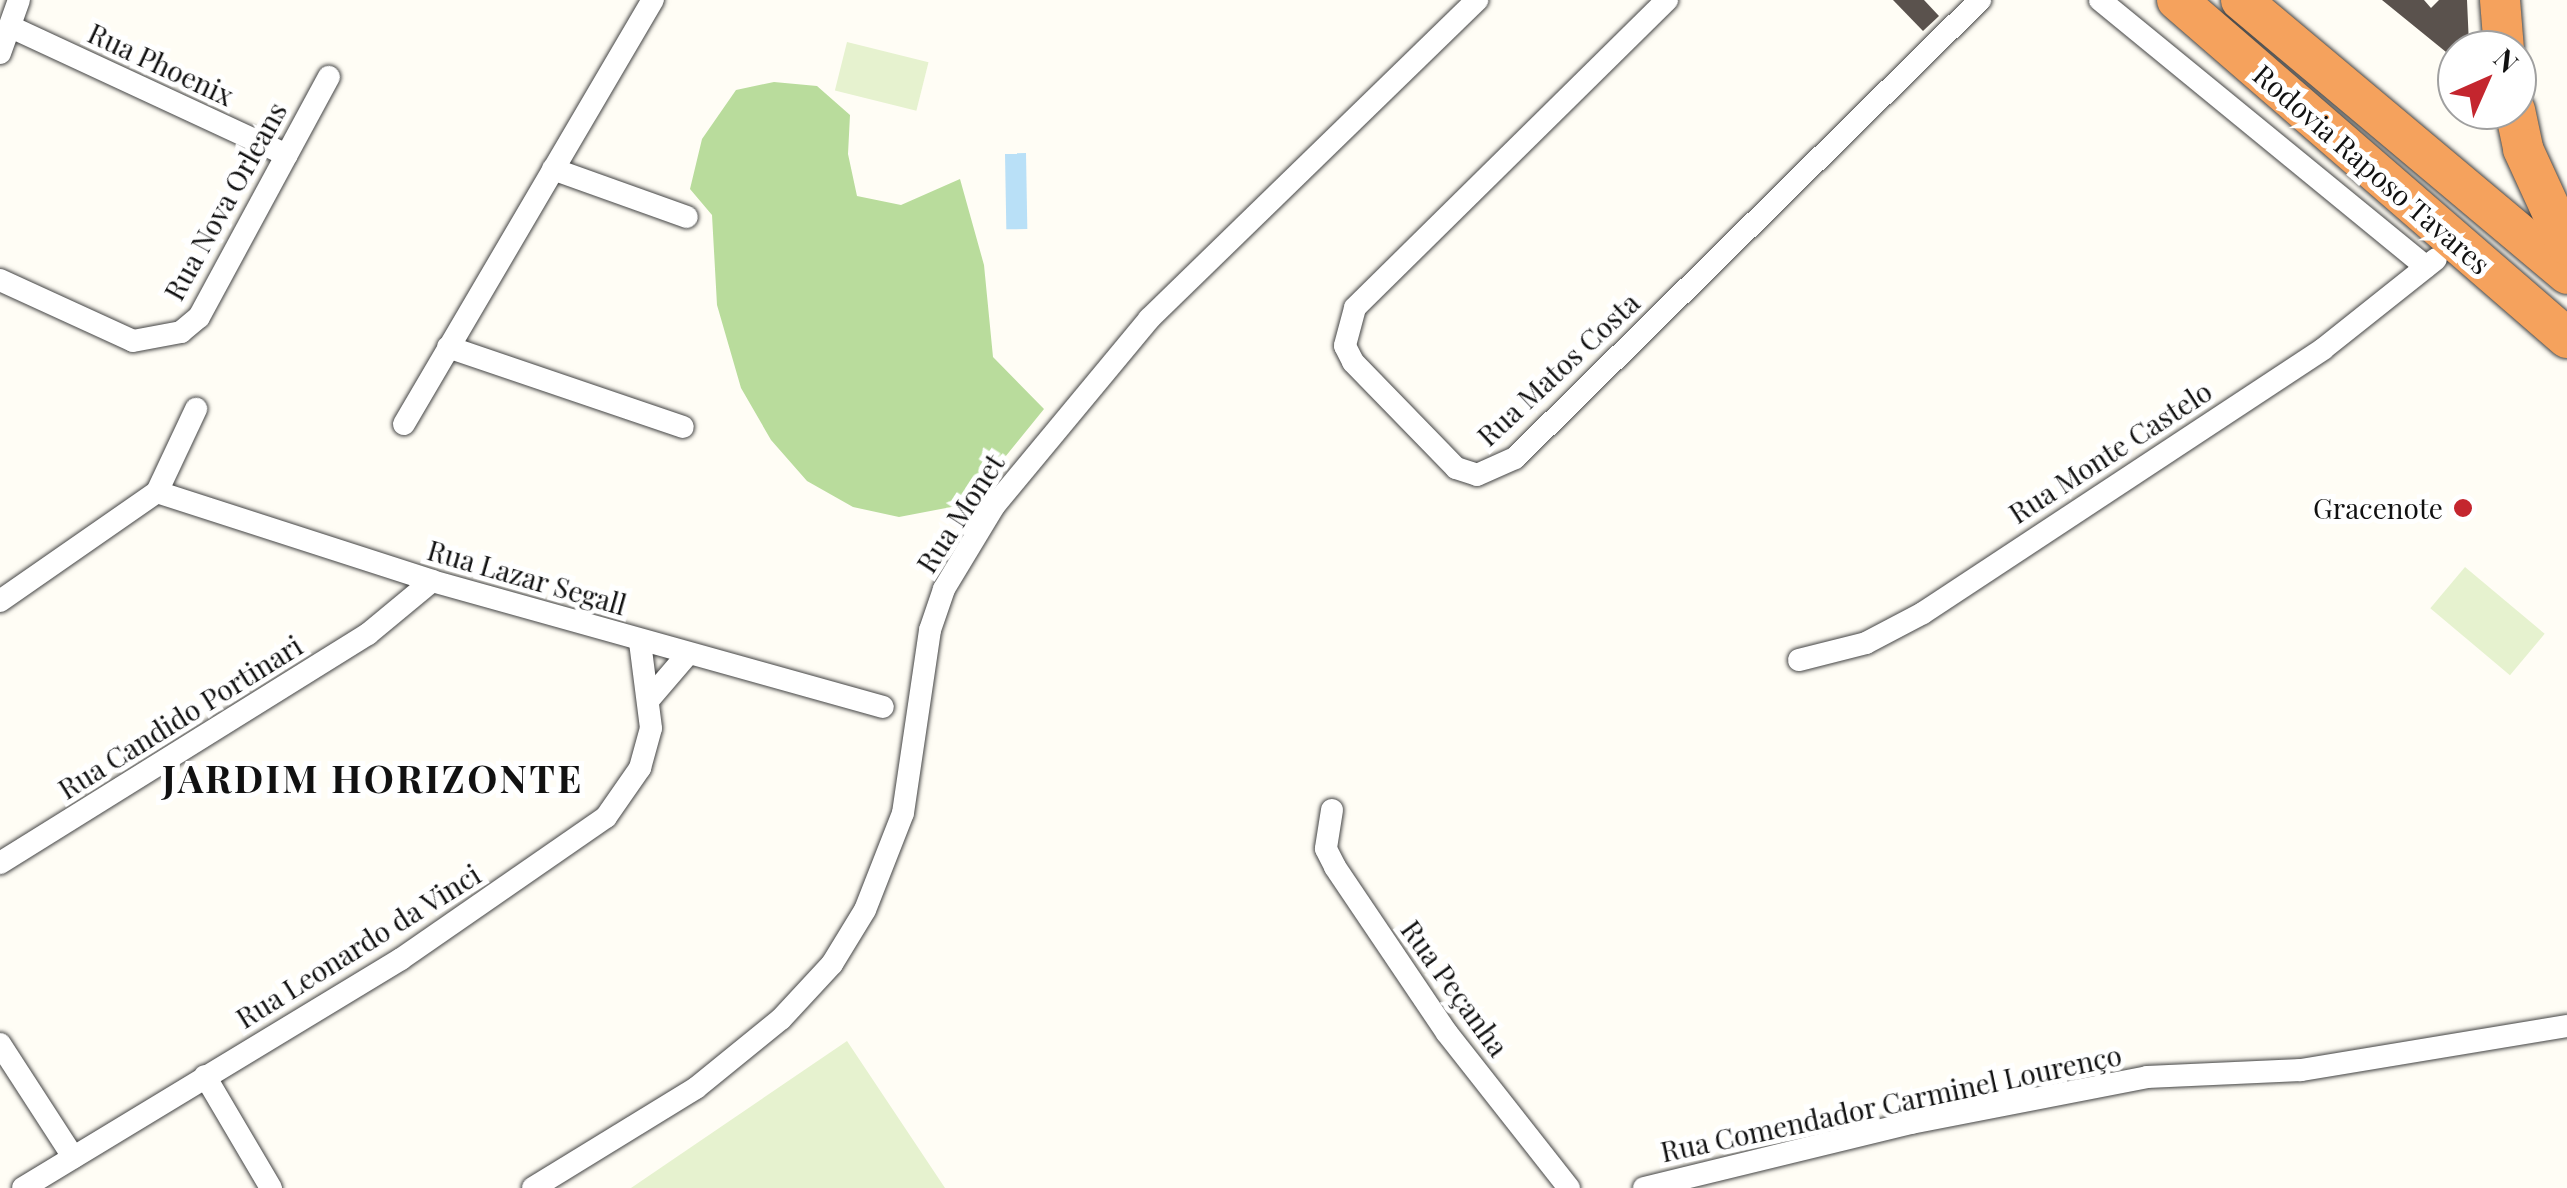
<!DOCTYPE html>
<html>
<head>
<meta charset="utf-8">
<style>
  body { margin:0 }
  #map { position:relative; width:2567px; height:1188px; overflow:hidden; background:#fffdf5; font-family:"Playfair Display",serif }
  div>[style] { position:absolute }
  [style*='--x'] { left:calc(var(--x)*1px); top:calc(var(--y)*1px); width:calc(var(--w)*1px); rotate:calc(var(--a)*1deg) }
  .forest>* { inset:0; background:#b9dc9c }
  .pitch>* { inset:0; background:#e6f2cf; transform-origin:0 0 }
  .water>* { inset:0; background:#b9e0f7; transform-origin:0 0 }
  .building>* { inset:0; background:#5a524d }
  .roads { filter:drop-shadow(0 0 2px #444) drop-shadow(0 0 2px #444) }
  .street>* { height:22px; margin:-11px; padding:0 11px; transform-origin:11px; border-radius:11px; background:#fff }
  .highway>* { height:40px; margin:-20px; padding:0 20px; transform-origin:20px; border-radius:20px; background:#f5a25d }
  .dots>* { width:28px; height:28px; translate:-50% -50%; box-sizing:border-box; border:5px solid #fff; border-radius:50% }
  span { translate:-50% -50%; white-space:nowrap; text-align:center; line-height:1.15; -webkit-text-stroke:10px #fff; paint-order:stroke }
  .street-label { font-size:28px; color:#111 }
  .poi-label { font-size:28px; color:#111 }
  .right { translate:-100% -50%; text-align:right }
  .district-label { font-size:38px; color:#111; font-weight:700; letter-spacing:2.5px }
  .north { position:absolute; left:2437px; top:30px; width:100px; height:100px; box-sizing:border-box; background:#fff; border:2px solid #a0a0a0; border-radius:50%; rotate:45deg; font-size:28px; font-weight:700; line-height:40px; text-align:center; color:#111 }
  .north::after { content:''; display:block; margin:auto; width:35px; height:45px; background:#c4262e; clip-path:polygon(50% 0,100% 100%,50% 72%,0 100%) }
</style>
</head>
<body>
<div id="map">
  <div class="forest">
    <div style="clip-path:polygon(774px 82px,817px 86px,850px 115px,848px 154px,857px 196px,901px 205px,960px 179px,984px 265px,993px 357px,1044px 409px,967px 504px,899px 517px,853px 507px,807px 481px,771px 440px,741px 388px,717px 305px,712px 215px,690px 189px,702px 139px,736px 90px)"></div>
  </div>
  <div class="pitch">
    <div style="left:847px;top:42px;width:84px;height:50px;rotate:14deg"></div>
    <div style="left:2465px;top:567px;width:104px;height:54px;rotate:40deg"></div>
    <div style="clip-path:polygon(847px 1041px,945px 1188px,631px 1188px)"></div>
  </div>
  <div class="water">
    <div style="left:1026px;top:153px;width:76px;height:21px;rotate:89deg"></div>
  </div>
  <div class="building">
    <div style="clip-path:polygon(1893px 0,1924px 0,1939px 16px,1923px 31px)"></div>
    <div style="clip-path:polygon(2382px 0,2424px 0,2431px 8px,2439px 0,2467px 0,2469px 45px,2446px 52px)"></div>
  </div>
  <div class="roads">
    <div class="street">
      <div style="--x:1667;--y:0;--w:438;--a:135.4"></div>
      <div style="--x:1355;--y:308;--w:39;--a:105"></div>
      <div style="--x:1345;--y:346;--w:18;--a:63"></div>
      <div style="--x:1353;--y:362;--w:148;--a:45.8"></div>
      <div style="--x:1456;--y:468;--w:22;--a:18"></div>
      <div style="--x:1477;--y:475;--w:42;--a:-24.1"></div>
      <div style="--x:1515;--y:458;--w:653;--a:-44.57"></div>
      <div style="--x:2100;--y:0;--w:421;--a:39.3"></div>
      <div style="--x:11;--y:27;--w:304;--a:24.9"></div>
      <div style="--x:0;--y:53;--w:56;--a:-70.3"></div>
      <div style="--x:553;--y:169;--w:142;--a:19.7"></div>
      <div style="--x:0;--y:280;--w:146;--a:24.6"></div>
      <div style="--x:133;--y:341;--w:49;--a:-10.6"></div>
      <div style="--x:181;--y:332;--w:23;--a:-40"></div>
      <div style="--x:199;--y:317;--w:273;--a:-61.6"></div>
      <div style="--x:448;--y:347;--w:248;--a:18.8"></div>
      <div style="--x:404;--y:424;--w:492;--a:-59.6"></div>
      <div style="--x:157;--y:492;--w:289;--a:17.9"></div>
      <div style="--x:432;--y:581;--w:468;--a:15.6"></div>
      <div style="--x:0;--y:601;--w:191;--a:-34.8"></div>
      <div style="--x:157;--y:492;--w:92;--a:-64.8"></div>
      <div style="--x:1799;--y:660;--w:69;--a:-14.2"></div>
      <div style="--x:1866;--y:643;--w:64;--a:-27.8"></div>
      <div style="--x:1923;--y:613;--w:479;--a:-33.4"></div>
      <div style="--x:2323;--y:349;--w:144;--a:-38.5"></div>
      <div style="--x:651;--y:697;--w:55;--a:-49.4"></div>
      <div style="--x:1332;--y:810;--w:39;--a:99"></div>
      <div style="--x:1326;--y:849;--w:20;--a:63"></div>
      <div style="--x:1335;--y:867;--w:200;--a:56"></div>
      <div style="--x:1447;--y:1033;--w:197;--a:51.8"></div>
      <div style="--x:0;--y:863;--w:433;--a:-31.9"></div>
      <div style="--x:368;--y:634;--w:83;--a:-39.6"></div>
      <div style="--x:0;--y:1044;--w:135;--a:57.1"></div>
      <div style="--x:205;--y:1076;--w:130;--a:59.5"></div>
      <div style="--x:23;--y:1188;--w:442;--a:-31.2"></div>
      <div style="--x:401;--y:959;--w:249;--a:-34.7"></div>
      <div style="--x:606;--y:817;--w:60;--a:-55.2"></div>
      <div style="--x:640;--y:768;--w:41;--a:-74.6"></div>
      <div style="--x:651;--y:728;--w:87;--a:-97.3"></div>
      <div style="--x:533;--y:1188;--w:191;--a:-31.5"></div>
      <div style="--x:696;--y:1088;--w:109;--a:-39.1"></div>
      <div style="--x:781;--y:1019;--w:75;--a:-47.2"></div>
      <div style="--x:832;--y:964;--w:63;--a:-58.6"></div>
      <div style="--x:865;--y:910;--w:104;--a:-68.6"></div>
      <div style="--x:903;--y:813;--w:185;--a:-81.6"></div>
      <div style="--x:930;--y:630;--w:43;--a:-71.1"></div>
      <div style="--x:944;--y:589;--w:97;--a:-58.9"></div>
      <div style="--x:994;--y:506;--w:243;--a:-50.3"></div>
      <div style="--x:1149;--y:319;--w:458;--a:-44.2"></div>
      <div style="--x:1644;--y:1188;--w:275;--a:-13.7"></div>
      <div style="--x:1911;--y:1123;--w:240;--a:-11"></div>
      <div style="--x:2147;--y:1077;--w:154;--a:-2.6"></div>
      <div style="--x:2301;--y:1070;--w:270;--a:-9.4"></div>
    </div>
    <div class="highway">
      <div style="--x:2177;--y:0;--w:516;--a:40.91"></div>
      <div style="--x:2241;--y:0;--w:426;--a:40"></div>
      <div style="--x:2500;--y:0;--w:50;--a:85.4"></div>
      <div style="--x:2515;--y:110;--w:40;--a:78"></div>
      <div style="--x:2523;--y:149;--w:106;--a:65.4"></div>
    </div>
  </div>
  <div class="dots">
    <div style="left:2463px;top:508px;background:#c4262e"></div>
  </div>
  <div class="street-label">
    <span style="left:161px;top:64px;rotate:25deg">Rua Phoenix</span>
    <span style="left:2372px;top:169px;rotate:41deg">Rodovia Raposo Tavares</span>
    <span style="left:225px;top:201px;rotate:-61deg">Rua Nova Orleans</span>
    <span style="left:1558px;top:369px;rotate:-43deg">Rua Matos Costa</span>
    <span style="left:2110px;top:452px;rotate:-33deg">Rua Monte Castelo</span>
    <span style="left:960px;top:513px;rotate:-57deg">Rua Monet</span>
    <span style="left:527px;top:577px;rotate:16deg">Rua Lazar Segall</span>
    <span style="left:180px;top:717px;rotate:-32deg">Rua Candido Portinari</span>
    <span style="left:358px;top:946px;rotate:-32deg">Rua Leonardo da Vinci</span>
    <span style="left:1455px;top:988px;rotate:54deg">Rua Peçanha</span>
    <span style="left:1891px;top:1103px;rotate:-12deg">Rua Comendador Carminel Lourenço</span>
  </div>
  <div class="poi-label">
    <span class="right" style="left:2443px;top:508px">Gracenote</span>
  </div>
  <div class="district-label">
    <span style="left:373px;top:778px">JARDIM HORIZONTE</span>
  </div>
  <div class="north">N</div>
</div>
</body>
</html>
